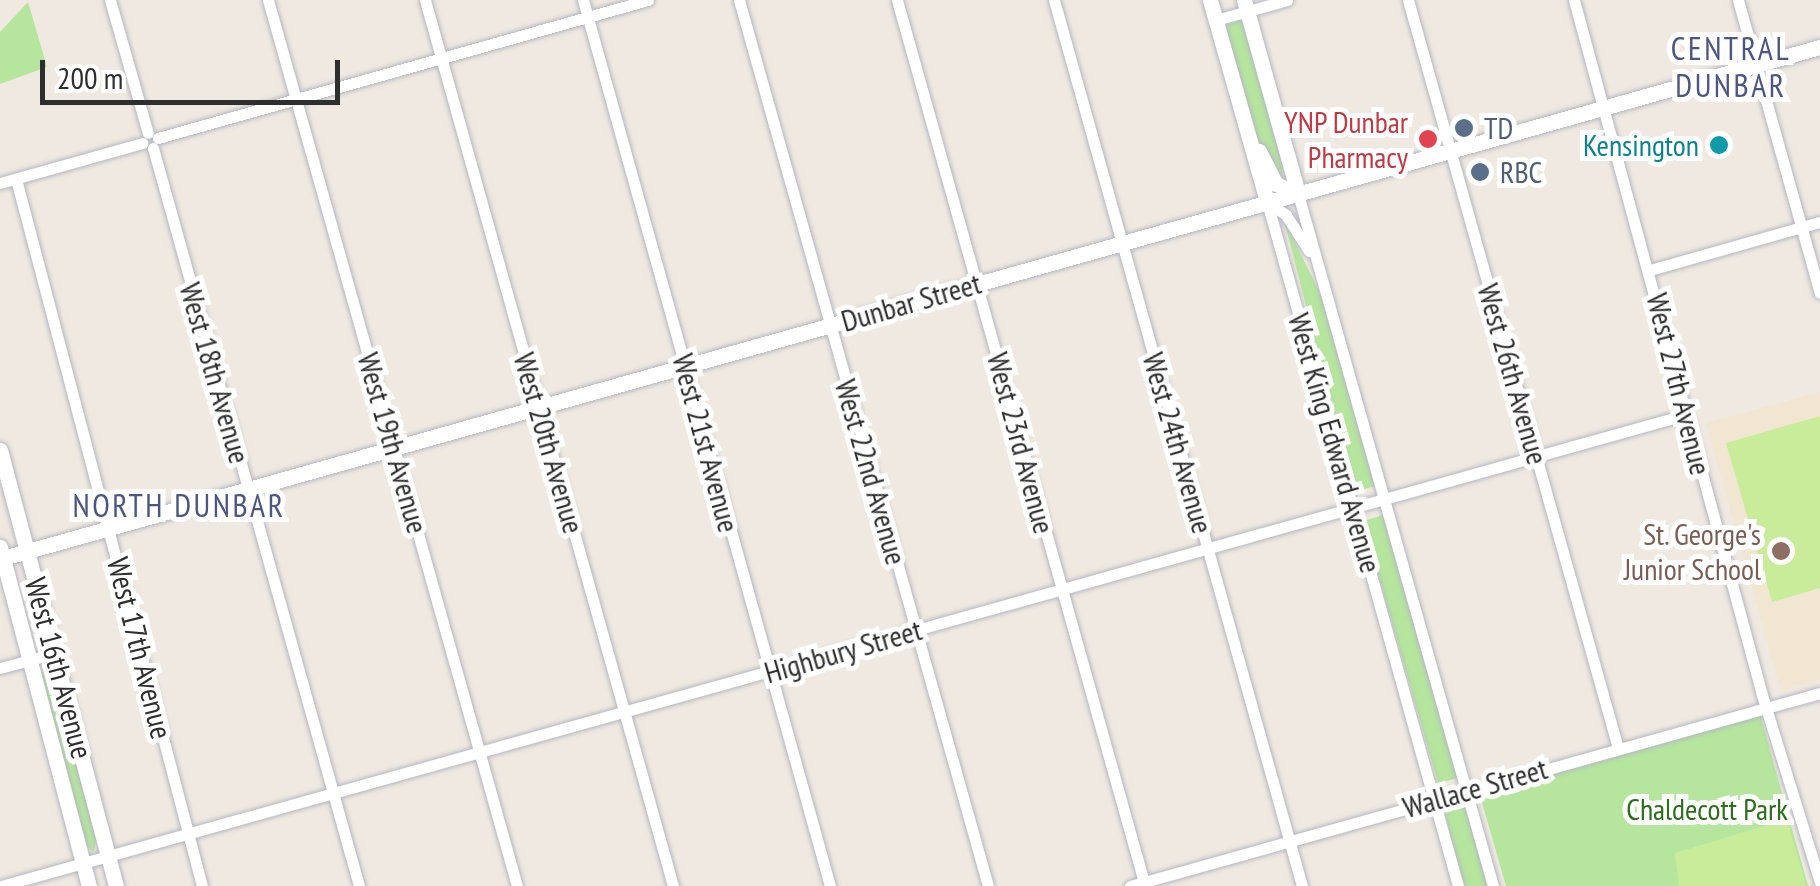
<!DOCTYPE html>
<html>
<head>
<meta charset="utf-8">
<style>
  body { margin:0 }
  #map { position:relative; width:1820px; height:886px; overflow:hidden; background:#efe9e1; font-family:"PT Sans Narrow",sans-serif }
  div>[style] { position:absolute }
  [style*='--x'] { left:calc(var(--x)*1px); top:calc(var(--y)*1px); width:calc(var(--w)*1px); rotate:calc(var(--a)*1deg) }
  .education>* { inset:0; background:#f0e6d1 }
  .green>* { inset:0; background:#b6e59e; transform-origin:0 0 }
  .pitch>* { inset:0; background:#c9ec9a }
  .roads { filter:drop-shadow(0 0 2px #b4b7c1) drop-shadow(0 0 2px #b4b7c1) }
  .minor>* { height:11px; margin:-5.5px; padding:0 5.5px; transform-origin:5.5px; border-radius:5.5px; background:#fff }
  .secondary>* { height:15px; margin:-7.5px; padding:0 7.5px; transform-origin:7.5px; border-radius:7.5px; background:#fff }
  .dots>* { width:28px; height:28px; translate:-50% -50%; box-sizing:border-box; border:5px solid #fff; border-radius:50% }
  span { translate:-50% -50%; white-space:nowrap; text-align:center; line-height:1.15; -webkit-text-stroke:10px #fff; paint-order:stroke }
  .health-label { font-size:30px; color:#be3a42 }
  .right { translate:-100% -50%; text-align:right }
  .service-label { font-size:30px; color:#4e5e75 }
  .left { translate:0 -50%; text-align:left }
  .culture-label { font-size:30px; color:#0d838f }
  .street-label { font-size:30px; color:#2e2e2e }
  .education-label { font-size:30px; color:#785e54 }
  .park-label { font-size:30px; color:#2c6e1b }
  .neighbourhood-label { font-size:32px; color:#4d5680; letter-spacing:2.5px }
  .scale { position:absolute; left:40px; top:60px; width:300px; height:45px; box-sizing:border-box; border:5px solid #2e2e2e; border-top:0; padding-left:12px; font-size:30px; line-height:35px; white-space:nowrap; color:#2e2e2e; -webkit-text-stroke:8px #fff; paint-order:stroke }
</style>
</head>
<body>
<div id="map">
  <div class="education">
    <div style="clip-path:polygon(1820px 392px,1820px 680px,1781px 691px,1706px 423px)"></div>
  </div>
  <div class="green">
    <div style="clip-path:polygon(28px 2px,47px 67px,0 84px,0 32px)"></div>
    <div style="clip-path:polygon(1241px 19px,1283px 160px,1281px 181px,1257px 138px,1224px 27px)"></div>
    <div style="clip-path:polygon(1284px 220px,1320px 293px,1375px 486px,1354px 492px)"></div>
    <div style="left:1384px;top:515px;width:273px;height:22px;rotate:74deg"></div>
    <div style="clip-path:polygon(43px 667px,55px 676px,97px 833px,94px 852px,81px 842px,40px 679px)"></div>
    <div style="clip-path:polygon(1760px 714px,1808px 886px,1506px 886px,1479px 792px)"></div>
    <div style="left:1465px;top:804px;width:85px;height:22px;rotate:75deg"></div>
  </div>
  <div class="pitch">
    <div style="clip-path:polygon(1820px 416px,1820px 588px,1772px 602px,1726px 443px)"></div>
    <div style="clip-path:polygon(1787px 819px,1806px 886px,1679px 886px,1675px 853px)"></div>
  </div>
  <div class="roads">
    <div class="minor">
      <div style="--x:110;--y:0;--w:138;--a:74.1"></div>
      <div style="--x:268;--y:0;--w:920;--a:74.3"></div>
      <div style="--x:425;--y:0;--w:920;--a:74.36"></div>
      <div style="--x:583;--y:0;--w:920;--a:74.42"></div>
      <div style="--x:739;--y:0;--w:920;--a:74.3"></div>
      <div style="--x:897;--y:0;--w:920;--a:74.36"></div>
      <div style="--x:1054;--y:0;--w:920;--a:74.36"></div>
      <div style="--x:1408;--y:0;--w:777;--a:74.32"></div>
      <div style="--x:1574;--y:0;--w:720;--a:74.86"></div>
      <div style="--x:1762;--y:695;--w:196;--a:72.8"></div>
      <div style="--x:1738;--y:0;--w:304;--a:74.4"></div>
      <div style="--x:1216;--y:20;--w:74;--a:-15.7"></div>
      <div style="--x:158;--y:138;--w:509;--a:-15.73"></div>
      <div style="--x:153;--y:148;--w:766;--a:74.4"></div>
      <div style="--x:16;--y:179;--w:731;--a:75.26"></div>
      <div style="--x:0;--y:183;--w:148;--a:-15.7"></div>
      <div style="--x:1298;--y:194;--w:719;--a:74.26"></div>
      <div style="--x:1267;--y:202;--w:710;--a:74.4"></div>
      <div style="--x:1267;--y:202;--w:23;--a:34"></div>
      <div style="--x:1286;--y:215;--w:43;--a:57.4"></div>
      <div style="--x:1650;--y:270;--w:177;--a:-15.8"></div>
      <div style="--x:0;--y:668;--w:58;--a:-15"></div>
      <div style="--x:1;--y:886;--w:1749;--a:-15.63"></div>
      <div style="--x:1130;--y:886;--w:716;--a:-15.63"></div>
    </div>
    <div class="secondary">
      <div style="--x:1210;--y:0;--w:210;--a:74.2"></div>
      <div style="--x:1244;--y:0;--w:201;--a:74.4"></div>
      <div style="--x:1259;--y:151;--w:37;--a:63"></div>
      <div style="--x:1276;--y:184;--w:24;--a:24"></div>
      <div style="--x:0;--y:450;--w:451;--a:75.1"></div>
      <div style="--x:0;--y:547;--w:350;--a:75.3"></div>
      <div style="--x:3;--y:558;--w:1887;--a:-15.71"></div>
    </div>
  </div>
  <div class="dots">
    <div style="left:1464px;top:128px;background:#5c6f8a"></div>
    <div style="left:1428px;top:139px;background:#e0444e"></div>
    <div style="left:1719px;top:145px;background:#0f9aa8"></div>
    <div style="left:1480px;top:172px;background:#5c6f8a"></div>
    <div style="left:1781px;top:551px;background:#8d6e63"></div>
  </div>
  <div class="health-label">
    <span class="right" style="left:1408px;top:139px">YNP Dunbar<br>Pharmacy</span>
  </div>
  <div class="service-label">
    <span class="left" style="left:1484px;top:128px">TD</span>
    <span class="left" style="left:1500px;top:172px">RBC</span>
  </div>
  <div class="culture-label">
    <span class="right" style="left:1699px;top:145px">Kensington</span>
  </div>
  <div class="street-label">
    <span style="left:911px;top:302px;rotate:-16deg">Dunbar Street</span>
    <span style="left:215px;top:373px;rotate:74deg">West 18th Avenue</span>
    <span style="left:1513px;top:374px;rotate:74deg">West 26th Avenue</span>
    <span style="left:1679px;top:384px;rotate:76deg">West 27th Avenue</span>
    <span style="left:393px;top:443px;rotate:74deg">West 19th Avenue</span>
    <span style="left:549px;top:443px;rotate:74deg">West 20th Avenue</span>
    <span style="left:706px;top:443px;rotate:75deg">West 21st Avenue</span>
    <span style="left:1021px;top:443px;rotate:75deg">West 23rd Avenue</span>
    <span style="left:1178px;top:443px;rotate:74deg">West 24th Avenue</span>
    <span style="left:1335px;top:443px;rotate:74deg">West King Edward Avenue</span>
    <span style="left:871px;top:472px;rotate:74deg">West 22nd Avenue</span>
    <span style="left:140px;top:648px;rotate:76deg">West 17th Avenue</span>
    <span style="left:843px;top:651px;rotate:-16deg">Highbury Street</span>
    <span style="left:59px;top:668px;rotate:75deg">West 16th Avenue</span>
    <span style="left:1475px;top:788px;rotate:-16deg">Wallace Street</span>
  </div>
  <div class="education-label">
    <span class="right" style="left:1761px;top:551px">St. George's<br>Junior School</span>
  </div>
  <div class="park-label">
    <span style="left:1707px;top:809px">Chaldecott Park</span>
  </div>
  <div class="neighbourhood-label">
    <span style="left:1731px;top:67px">CENTRAL<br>DUNBAR</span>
    <span style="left:179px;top:505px">NORTH DUNBAR</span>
  </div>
  <div class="scale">200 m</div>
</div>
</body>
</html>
